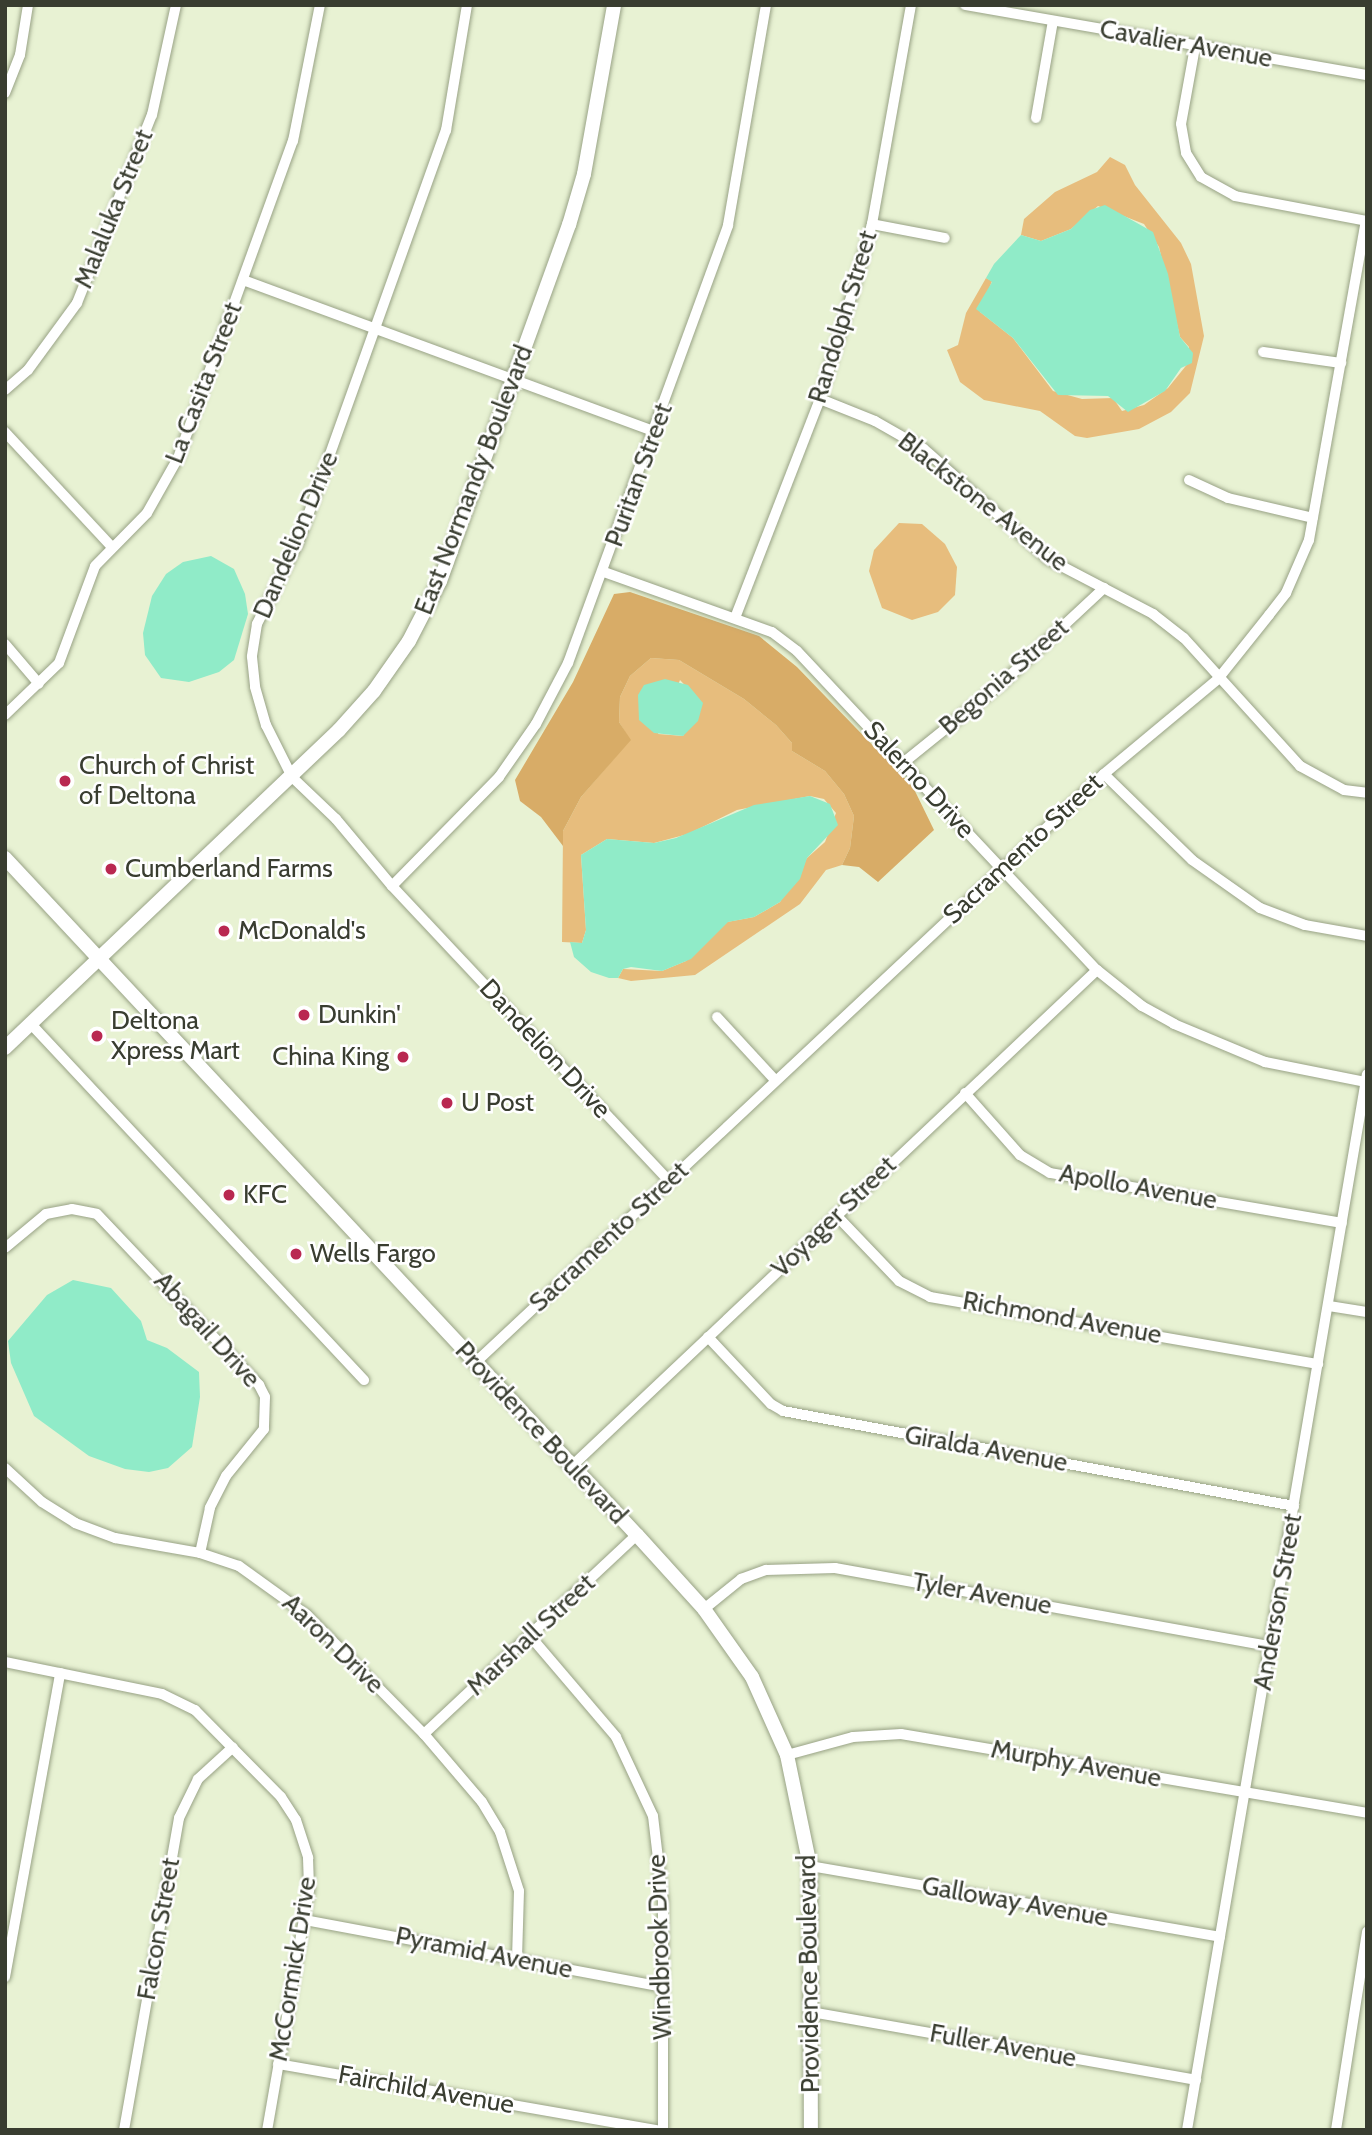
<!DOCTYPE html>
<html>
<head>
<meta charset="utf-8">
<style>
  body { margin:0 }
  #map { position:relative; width:1372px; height:2135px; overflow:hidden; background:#e8f2d3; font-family:Cabin,sans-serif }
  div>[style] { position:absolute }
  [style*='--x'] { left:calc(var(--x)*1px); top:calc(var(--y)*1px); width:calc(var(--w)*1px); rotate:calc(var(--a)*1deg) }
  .green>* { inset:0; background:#e7bd7d }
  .forest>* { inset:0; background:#d8ac67 }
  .water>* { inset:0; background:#90ebc8 }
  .roads { filter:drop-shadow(0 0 2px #98a285) drop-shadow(0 0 2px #98a285) }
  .street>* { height:10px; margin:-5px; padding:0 5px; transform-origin:5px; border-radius:5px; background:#fff }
  .secondary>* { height:14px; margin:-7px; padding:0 7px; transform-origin:7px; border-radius:7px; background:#fff }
  .dots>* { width:19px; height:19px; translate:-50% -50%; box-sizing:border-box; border:4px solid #fff; border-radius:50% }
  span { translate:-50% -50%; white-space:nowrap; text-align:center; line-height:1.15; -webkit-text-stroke:5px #fff; paint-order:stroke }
  .street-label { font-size:26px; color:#393d30 }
  .poi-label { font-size:26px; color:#393d30 }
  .left { translate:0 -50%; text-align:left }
  .right { translate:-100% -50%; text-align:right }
  .frame { position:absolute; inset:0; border:7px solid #393d30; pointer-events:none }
</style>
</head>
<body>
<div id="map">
  <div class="green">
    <div style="clip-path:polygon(1110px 157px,1125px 165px,1135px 185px,1181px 243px,1191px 264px,1204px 336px,1190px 393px,1171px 412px,1139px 429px,1087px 438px,1075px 436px,1040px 411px,984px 400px,960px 382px,947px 350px,958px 345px,966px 313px,986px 278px,992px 281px,980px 312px,1013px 338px,1053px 391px,1082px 399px,1113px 398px,1122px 411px,1144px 405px,1168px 388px,1189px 362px,1189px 347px,1180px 337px,1159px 247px,1144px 224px,1098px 206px,1071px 229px,1041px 241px,1021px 235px,1024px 219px,1055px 192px,1097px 172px)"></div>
    <div style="clip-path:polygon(899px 523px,922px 524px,945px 544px,957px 567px,955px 595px,938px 612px,912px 620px,882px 608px,869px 571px,874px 550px)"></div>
    <div style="clip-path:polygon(evenodd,651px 658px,679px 660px,744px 699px,776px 725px,792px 743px,792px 751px,825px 771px,844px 794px,854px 816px,850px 848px,842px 865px,826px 870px,800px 904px,695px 975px,631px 981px,618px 978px,623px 969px,662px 971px,686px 961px,727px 922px,754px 917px,780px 902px,807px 858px,825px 842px,836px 813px,824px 799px,810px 796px,737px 810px,688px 834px,654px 843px,607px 839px,581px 855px,586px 930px,582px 943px,562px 942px,563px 831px,581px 797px,630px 740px,619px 722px,620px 697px,630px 676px,651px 658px,680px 680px,698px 699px,683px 736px,658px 734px,680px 680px)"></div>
  </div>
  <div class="forest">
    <div style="clip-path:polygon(630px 592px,759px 636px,797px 667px,913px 787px,934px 830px,878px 882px,859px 867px,842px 865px,850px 848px,854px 816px,844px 794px,825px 771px,792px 751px,792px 743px,776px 725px,744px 699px,679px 660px,651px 658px,630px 676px,620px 697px,619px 722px,631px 740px,581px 797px,563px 831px,563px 846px,541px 817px,520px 801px,515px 780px,573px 682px,614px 594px)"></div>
  </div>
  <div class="water">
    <div style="clip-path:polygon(1105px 205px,1153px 232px,1168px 274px,1180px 337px,1193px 353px,1192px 363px,1181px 368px,1165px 391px,1128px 412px,1108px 396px,1058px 395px,1013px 338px,976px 309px,992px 282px,986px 278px,994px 264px,1021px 235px,1041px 241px,1071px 229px,1090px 210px)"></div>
    <div style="clip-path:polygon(211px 556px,234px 569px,245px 594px,248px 614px,234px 660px,219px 672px,189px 682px,161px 678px,145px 655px,143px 633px,152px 596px,166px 574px,183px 562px)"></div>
    <div style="clip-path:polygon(665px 679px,688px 685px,703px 703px,698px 721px,683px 736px,654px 733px,639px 720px,638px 695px,644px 685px)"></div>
    <div style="clip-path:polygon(810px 796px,830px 804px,838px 825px,807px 858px,800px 879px,780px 902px,754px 917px,728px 922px,691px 959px,662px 971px,631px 967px,623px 969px,618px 978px,609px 978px,591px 972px,574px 957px,570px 942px,582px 943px,586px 930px,581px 855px,607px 839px,654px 843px,676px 838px,754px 805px)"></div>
    <div style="clip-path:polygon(73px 1280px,111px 1288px,141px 1321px,147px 1340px,167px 1348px,199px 1372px,200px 1397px,192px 1447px,168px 1468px,149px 1472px,125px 1469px,89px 1456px,34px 1416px,11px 1363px,8px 1341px,47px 1295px)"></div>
  </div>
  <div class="roads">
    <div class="street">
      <div style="--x:467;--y:5;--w:127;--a:99.5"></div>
      <div style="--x:446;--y:130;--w:441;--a:109.7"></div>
      <div style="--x:297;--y:545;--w:89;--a:116.9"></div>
      <div style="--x:257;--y:624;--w:33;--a:99"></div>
      <div style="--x:252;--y:657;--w:30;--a:84"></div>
      <div style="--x:255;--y:687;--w:40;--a:74"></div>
      <div style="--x:266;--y:725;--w:58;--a:63.4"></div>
      <div style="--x:292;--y:777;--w:61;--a:43.7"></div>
      <div style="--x:336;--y:819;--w:87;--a:50.1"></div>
      <div style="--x:392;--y:886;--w:405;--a:46.8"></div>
      <div style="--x:965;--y:5;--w:408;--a:9.9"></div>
      <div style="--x:1195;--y:47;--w:78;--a:100.3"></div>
      <div style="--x:1181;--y:124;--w:29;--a:80"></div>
      <div style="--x:1186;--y:153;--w:28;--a:58"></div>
      <div style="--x:1201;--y:177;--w:39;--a:29"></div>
      <div style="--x:1235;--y:196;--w:134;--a:10.7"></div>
      <div style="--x:5;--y:93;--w:41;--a:-68.5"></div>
      <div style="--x:20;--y:55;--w:51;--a:-80.9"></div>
      <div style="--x:1036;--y:118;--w:98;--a:-80.1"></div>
      <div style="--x:872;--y:224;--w:74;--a:10.9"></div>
      <div style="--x:243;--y:280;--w:438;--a:20.2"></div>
      <div style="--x:1263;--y:352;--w:79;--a:8"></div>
      <div style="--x:5;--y:390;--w:30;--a:-41"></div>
      <div style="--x:28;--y:370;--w:83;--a:-53.8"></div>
      <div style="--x:77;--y:303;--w:202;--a:-68.3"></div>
      <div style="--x:152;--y:115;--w:113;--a:-77.7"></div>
      <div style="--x:820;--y:399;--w:59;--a:21.8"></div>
      <div style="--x:875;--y:421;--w:56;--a:29.7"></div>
      <div style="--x:924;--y:449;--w:166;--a:41.6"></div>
      <div style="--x:1048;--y:559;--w:119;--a:27.6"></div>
      <div style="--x:1153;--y:614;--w:39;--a:38"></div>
      <div style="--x:1184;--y:638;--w:173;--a:47.8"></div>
      <div style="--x:1300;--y:766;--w:50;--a:28.6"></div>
      <div style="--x:1344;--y:790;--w:23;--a:7"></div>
      <div style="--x:5;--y:432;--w:157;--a:47.1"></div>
      <div style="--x:1189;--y:480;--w:43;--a:24.8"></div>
      <div style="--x:1228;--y:498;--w:87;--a:13.2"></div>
      <div style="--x:604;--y:572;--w:178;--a:19.7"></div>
      <div style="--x:772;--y:632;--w:31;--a:37"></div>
      <div style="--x:797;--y:651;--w:438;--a:46.8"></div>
      <div style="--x:1097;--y:970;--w:58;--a:38.7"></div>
      <div style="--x:1142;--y:1006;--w:37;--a:29"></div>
      <div style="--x:1174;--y:1024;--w:99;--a:22.7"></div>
      <div style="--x:1265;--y:1062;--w:102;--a:11.3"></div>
      <div style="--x:735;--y:618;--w:235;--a:-68.8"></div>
      <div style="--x:820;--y:399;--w:120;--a:-73.1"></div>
      <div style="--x:855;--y:284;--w:62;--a:-74.2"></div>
      <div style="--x:872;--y:224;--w:222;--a:-79.9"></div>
      <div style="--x:5;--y:644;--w:52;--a:49.6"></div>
      <div style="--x:5;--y:715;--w:75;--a:-43.9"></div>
      <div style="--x:59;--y:663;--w:103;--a:-69.6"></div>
      <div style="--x:95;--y:566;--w:74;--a:-45.5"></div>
      <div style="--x:147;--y:513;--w:63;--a:-60.6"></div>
      <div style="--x:178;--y:458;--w:337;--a:-70.1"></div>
      <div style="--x:293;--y:141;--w:139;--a:-78.8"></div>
      <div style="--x:903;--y:763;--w:126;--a:-38.9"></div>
      <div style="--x:1001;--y:684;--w:141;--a:-43"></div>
      <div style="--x:1104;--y:774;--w:123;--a:44.3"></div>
      <div style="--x:1192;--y:860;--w:83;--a:35.2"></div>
      <div style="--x:1260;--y:908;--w:48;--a:20.7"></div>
      <div style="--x:1305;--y:925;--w:63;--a:10.1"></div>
      <div style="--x:392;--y:886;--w:153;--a:-45.5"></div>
      <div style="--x:499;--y:777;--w:65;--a:-55.1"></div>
      <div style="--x:536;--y:724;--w:69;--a:-62.3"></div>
      <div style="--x:568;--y:663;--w:466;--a:-69.9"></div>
      <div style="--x:728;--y:225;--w:223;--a:-80.2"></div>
      <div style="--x:717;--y:1017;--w:86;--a:47.4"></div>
      <div style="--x:30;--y:1023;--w:489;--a:46.9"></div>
      <div style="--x:965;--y:1093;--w:83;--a:48.4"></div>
      <div style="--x:1020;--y:1155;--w:35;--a:31"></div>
      <div style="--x:1050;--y:1173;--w:296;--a:9.7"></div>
      <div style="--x:836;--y:1215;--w:91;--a:46.3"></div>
      <div style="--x:899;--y:1281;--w:35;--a:27"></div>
      <div style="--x:930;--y:1297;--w:394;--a:9.8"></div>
      <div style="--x:5;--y:1248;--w:53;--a:-39.7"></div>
      <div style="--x:46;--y:1214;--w:26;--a:-11"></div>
      <div style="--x:72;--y:1209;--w:25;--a:11"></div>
      <div style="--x:97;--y:1214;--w:236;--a:46.5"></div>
      <div style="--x:259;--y:1385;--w:13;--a:63"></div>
      <div style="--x:265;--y:1397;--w:32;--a:92"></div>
      <div style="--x:264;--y:1429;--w:60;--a:129"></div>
      <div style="--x:226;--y:1476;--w:36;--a:117"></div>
      <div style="--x:210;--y:1508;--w:46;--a:102.5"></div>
      <div style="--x:1329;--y:1306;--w:38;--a:9"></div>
      <div style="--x:708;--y:1337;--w:92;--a:46.8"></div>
      <div style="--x:771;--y:1404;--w:14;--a:30"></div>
      <div style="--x:783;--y:1411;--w:520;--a:10.53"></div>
      <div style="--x:476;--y:1362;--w:860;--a:-43.12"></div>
      <div style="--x:1104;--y:774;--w:148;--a:-39.8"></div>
      <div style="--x:1218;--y:679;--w:82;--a:-51.4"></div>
      <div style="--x:1269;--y:615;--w:28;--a:-52"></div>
      <div style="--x:1286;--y:593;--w:58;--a:-66.5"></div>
      <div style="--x:1309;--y:540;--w:324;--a:-79.9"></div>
      <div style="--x:573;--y:1465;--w:721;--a:-43.37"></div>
      <div style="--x:5;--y:1468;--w:50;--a:42.6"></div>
      <div style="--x:42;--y:1502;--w:39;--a:32"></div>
      <div style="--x:75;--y:1523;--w:43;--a:20.6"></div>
      <div style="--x:115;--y:1538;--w:86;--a:10"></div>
      <div style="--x:200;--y:1553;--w:41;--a:18.4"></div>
      <div style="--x:239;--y:1566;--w:84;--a:35.8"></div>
      <div style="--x:307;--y:1615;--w:167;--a:45.5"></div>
      <div style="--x:424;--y:1734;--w:89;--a:49.5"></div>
      <div style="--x:482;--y:1802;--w:35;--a:59"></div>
      <div style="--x:500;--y:1832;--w:62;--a:72.1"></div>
      <div style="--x:519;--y:1891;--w:68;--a:91.7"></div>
      <div style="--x:704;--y:1609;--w:48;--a:-39"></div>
      <div style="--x:741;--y:1579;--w:27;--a:-20"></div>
      <div style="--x:766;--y:1570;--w:69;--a:-1.7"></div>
      <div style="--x:835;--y:1568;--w:442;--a:10.2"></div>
      <div style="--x:531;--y:1637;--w:131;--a:49.6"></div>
      <div style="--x:616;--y:1737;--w:87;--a:64.9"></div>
      <div style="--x:653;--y:1816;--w:86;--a:83.3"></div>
      <div style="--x:663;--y:1901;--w:229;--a:90"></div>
      <div style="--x:5;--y:1662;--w:160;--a:11.5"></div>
      <div style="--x:162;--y:1694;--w:37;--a:26"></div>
      <div style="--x:195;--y:1710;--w:122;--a:45.3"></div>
      <div style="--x:281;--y:1797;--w:27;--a:57"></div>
      <div style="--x:296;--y:1820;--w:40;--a:72"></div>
      <div style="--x:308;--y:1858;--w:32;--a:88"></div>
      <div style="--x:309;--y:1890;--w:244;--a:99.9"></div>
      <div style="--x:424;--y:1734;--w:291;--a:-43.1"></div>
      <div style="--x:787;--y:1755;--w:68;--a:-15.3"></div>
      <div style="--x:853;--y:1737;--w:48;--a:-3.6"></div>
      <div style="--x:901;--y:1734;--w:473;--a:9.6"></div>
      <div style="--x:810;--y:1866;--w:416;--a:9.8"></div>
      <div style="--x:305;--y:1920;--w:364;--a:10.6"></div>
      <div style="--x:5;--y:1977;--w:309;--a:-79.7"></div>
      <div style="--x:811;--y:2012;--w:391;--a:10"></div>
      <div style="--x:278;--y:2064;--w:384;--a:9.9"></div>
      <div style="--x:124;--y:2130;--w:317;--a:-80"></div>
      <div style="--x:179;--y:1818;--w:43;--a:-64"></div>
      <div style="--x:198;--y:1779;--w:47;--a:-42.4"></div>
      <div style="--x:1187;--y:2130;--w:1071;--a:-80.33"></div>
      <div style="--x:1336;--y:2130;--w:201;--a:-81.1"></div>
    </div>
    <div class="secondary">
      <div style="--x:5;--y:858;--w:926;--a:46.97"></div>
      <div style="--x:637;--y:1535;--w:100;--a:47.8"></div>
      <div style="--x:704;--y:1609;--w:83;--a:54.8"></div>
      <div style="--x:752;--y:1677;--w:85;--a:65.8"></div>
      <div style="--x:787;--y:1755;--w:113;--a:78.3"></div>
      <div style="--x:810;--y:1866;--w:264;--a:89.8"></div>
      <div style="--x:5;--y:1048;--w:461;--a:-43.6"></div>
      <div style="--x:339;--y:730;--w:52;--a:-48.1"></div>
      <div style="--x:374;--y:691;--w:61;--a:-55"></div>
      <div style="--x:409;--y:641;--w:68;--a:-62.7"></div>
      <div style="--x:440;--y:581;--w:379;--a:-70.1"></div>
      <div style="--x:569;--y:225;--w:53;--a:-73.6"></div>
      <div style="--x:584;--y:174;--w:172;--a:-79.9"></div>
    </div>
  </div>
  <div class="dots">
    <div style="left:65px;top:781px;background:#b92851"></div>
    <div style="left:111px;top:869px;background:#b92851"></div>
    <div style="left:224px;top:931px;background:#b92851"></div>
    <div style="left:304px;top:1015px;background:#b92851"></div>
    <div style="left:97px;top:1036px;background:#b92851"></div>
    <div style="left:403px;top:1057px;background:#b92851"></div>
    <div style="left:447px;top:1103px;background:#b92851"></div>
    <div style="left:229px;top:1195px;background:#b92851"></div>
    <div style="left:296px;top:1254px;background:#b92851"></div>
  </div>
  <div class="street-label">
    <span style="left:1186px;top:44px;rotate:10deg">Cavalier Avenue</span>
    <span style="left:114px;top:209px;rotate:-68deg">Malaluka Street</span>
    <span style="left:843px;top:317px;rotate:-73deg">Randolph Street</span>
    <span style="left:204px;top:383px;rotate:-69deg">La Casita Street</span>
    <span style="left:639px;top:475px;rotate:-70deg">Puritan Street</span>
    <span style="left:474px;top:480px;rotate:-69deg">East Normandy Boulevard</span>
    <span style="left:983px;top:502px;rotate:38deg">Blackstone Avenue</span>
    <span style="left:296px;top:535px;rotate:-67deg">Dandelion Drive</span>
    <span style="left:1004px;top:677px;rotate:-41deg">Begonia Street</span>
    <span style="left:919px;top:780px;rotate:47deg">Salerno Drive</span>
    <span style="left:1023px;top:849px;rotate:-43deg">Sacramento Street</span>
    <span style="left:545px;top:1049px;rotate:47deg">Dandelion Drive</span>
    <span style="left:1138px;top:1187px;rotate:10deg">Apollo Avenue</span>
    <span style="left:834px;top:1217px;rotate:-44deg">Voyager Street</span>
    <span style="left:609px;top:1237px;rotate:-43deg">Sacramento Street</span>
    <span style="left:1062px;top:1318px;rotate:10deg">Richmond Avenue</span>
    <span style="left:207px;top:1330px;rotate:48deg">Abagail Drive</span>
    <span style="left:541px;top:1433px;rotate:47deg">Providence Boulevard</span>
    <span style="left:986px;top:1449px;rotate:10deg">Giralda Avenue</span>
    <span style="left:982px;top:1594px;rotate:10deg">Tyler Avenue</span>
    <span style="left:1278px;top:1602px;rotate:-80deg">Anderson Street</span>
    <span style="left:531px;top:1635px;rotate:-43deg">Marshall Street</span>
    <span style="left:333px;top:1644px;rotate:44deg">Aaron Drive</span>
    <span style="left:1076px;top:1764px;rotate:10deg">Murphy Avenue</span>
    <span style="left:1015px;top:1902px;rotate:10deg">Galloway Avenue</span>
    <span style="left:159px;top:1929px;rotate:-80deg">Falcon Street</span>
    <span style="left:660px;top:1947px;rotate:-92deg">Windbrook Drive</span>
    <span style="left:484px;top:1953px;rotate:11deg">Pyramid Avenue</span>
    <span style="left:293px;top:1969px;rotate:-81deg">McCormick Drive</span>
    <span style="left:809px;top:1974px;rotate:-91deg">Providence Boulevard</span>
    <span style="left:1003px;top:2046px;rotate:10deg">Fuller Avenue</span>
    <span style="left:426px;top:2090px;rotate:10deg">Fairchild Avenue</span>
  </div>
  <div class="poi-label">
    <span class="left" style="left:79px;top:781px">Church of Christ<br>of Deltona</span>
    <span class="left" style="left:125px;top:869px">Cumberland Farms</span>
    <span class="left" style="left:238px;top:931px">McDonald's</span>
    <span class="left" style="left:318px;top:1015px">Dunkin'</span>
    <span class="left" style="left:111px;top:1036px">Deltona<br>Xpress Mart</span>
    <span class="right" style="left:389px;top:1057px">China King</span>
    <span class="left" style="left:461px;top:1103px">U Post</span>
    <span class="left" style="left:243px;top:1195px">KFC</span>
    <span class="left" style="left:310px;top:1254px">Wells Fargo</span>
  </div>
  <div class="frame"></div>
</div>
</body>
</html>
